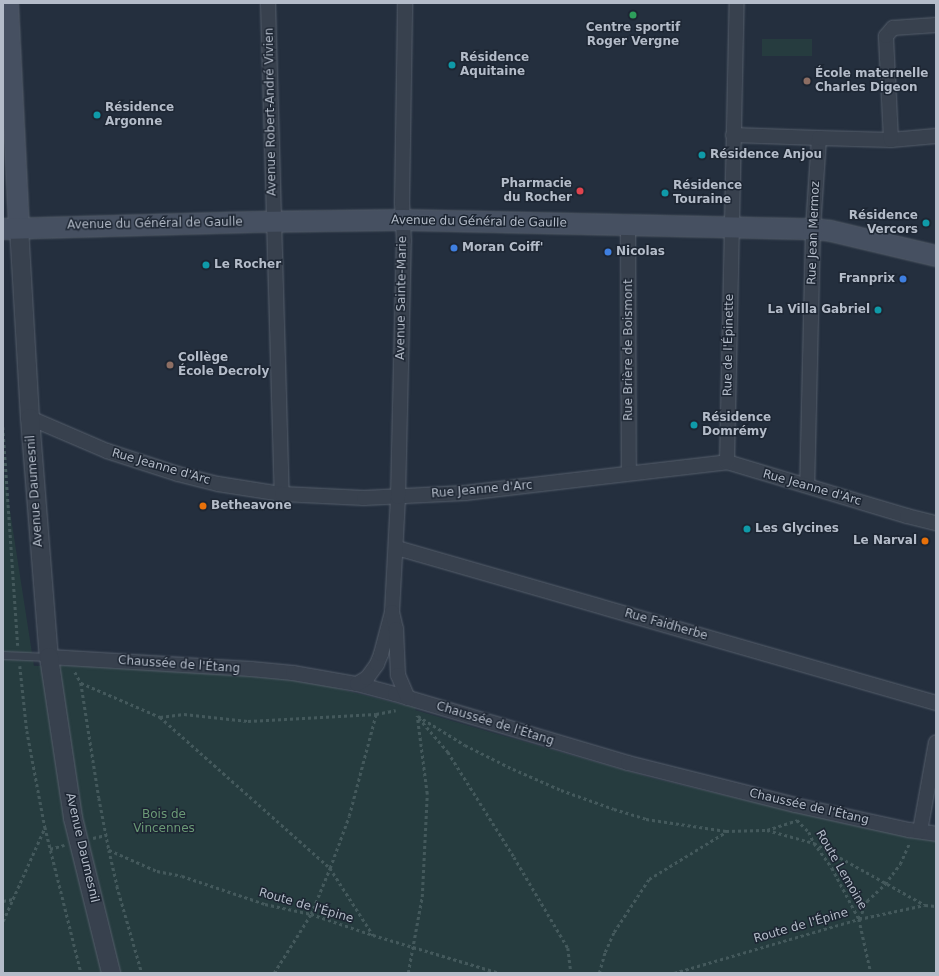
<!DOCTYPE html>
<html>
<head>
<meta charset="utf-8">
<style>
  body { margin:0 }
  #map { position:relative; width:939px; height:976px; overflow:hidden; background:#242f3e; font-family:"DejaVu Sans",sans-serif }
  div>[style] { position:absolute }
  [style*='--x'] { left:calc(var(--x)*1px); top:calc(var(--y)*1px); width:calc(var(--w)*1px); rotate:calc(var(--a)*1deg) }
  .green>* { inset:0; background:#263c3f; transform-origin:0 0 }
  .path>* { height:2.5px; margin-top:-1.25px; transform-origin:0; background:repeating-linear-gradient(90deg,#44595c 0 3px,transparent 0 6px) }
  .roads { filter:drop-shadow(0 0 1px #565f6c) drop-shadow(0 0 1px #565f6c) }
  .service>* { height:7px; margin:-3.5px; padding:0 3.5px; transform-origin:3.5px; border-radius:3.5px; background:#38414e }
  .minor>* { height:14px; margin:-7px; padding:0 7px; transform-origin:7px; border-radius:7px; background:#38414e }
  .tertiary>* { height:18px; margin:-9px; padding:0 9px; transform-origin:9px; border-radius:9px; background:#38414e }
  .secondary>* { height:20px; margin:-10px; padding:0 10px; transform-origin:10px; border-radius:10px; background:#465061 }
  .dots>* { width:11px; height:11px; translate:-50% -50%; box-sizing:border-box; border:2px solid #1d2633; border-radius:50% }
  span { translate:-50% -50%; white-space:nowrap; text-align:center; line-height:1.15; -webkit-text-stroke:3px #1d2633; paint-order:stroke }
  .poi-label { font-size:12px; color:#b4bcc9; font-weight:700 }
  .left { translate:0 -50%; text-align:left }
  .right { translate:-100% -50%; text-align:right }
  .street-label { font-size:12px; color:#b4bcc9 }
  .park-label { font-size:12px; color:#6b9a76 }
  .frame { position:absolute; inset:0; border:4px solid #b4bcc9; pointer-events:none }
</style>
</head>
<body>
<div id="map">
  <div class="green">
    <div style="left:762px;top:39px;width:50px;height:17px"></div>
    <div style="clip-path:polygon(3px 466px,34px 666px,80px 665px,220px 674px,284px 679px,328px 686px,416px 708px,415px 710px,490px 732px,652px 778px,851px 825px,936px 841px,936px 973px,3px 973px)"></div>
  </div>
  <div class="path">
    <div style="--x:3;--y:427;--w:219;--a:86.1"></div>
    <div style="--x:20;--y:666;--w:65;--a:83.9"></div>
    <div style="--x:27;--y:731;--w:98;--a:79.4"></div>
    <div style="--x:45;--y:827;--w:150;--a:76.1"></div>
    <div style="--x:75;--y:672;--w:13;--a:61"></div>
    <div style="--x:81;--y:683;--w:86;--a:23.3"></div>
    <div style="--x:160;--y:717;--w:24;--a:-7"></div>
    <div style="--x:184;--y:714;--w:64;--a:6.2"></div>
    <div style="--x:248;--y:721;--w:128;--a:-3.1"></div>
    <div style="--x:376;--y:714;--w:20;--a:-11"></div>
    <div style="--x:81;--y:683;--w:116;--a:81.1"></div>
    <div style="--x:99;--y:798;--w:53;--a:79.1"></div>
    <div style="--x:109;--y:850;--w:37;--a:77"></div>
    <div style="--x:117;--y:886;--w:91;--a:74"></div>
    <div style="--x:418;--y:716;--w:55;--a:31.7"></div>
    <div style="--x:465;--y:745;--w:54;--a:26.6"></div>
    <div style="--x:513;--y:769;--w:52;--a:23.6"></div>
    <div style="--x:561;--y:790;--w:56;--a:19.7"></div>
    <div style="--x:614;--y:809;--w:34;--a:17"></div>
    <div style="--x:646;--y:819;--w:81;--a:8.5"></div>
    <div style="--x:726;--y:831;--w:41;--a:-1.4"></div>
    <div style="--x:767;--y:830;--w:49;--a:15.5"></div>
    <div style="--x:814;--y:843;--w:127;--a:29.2"></div>
    <div style="--x:160;--y:717;--w:227;--a:41.6"></div>
    <div style="--x:330;--y:868;--w:80;--a:57.3"></div>
    <div style="--x:419;--y:718;--w:45;--a:49.5"></div>
    <div style="--x:448;--y:752;--w:124;--a:57.8"></div>
    <div style="--x:514;--y:857;--w:106;--a:59.3"></div>
    <div style="--x:568;--y:948;--w:25;--a:83"></div>
    <div style="--x:797;--y:820;--w:17;--a:45"></div>
    <div style="--x:809;--y:832;--w:12;--a:66"></div>
    <div style="--x:814;--y:843;--w:31;--a:54"></div>
    <div style="--x:832;--y:868;--w:58;--a:62.1"></div>
    <div style="--x:859;--y:919;--w:55;--a:77.5"></div>
    <div style="--x:767;--y:830;--w:32;--a:-18"></div>
    <div style="--x:93;--y:838;--w:13;--a:-13"></div>
    <div style="--x:50;--y:849;--w:15;--a:-16"></div>
    <div style="--x:109;--y:850;--w:52;--a:23.6"></div>
    <div style="--x:157;--y:871;--w:25;--a:11"></div>
    <div style="--x:182;--y:876;--w:88;--a:18.6"></div>
    <div style="--x:265;--y:904;--w:47;--a:12.3"></div>
    <div style="--x:311;--y:914;--w:65;--a:18.7"></div>
    <div style="--x:373;--y:935;--w:133;--a:16.7"></div>
    <div style="--x:3;--y:901;--w:10;--a:-11"></div>
    <div style="--x:859;--y:919;--w:20;--a:-66"></div>
    <div style="--x:867;--y:901;--w:25;--a:-43"></div>
    <div style="--x:885;--y:884;--w:25;--a:-53"></div>
    <div style="--x:900;--y:864;--w:22;--a:-66"></div>
    <div style="--x:3;--y:921;--w:103;--a:-65.9"></div>
    <div style="--x:274;--y:973;--w:70;--a:-57.9"></div>
    <div style="--x:311;--y:914;--w:50;--a:-67.6"></div>
    <div style="--x:330;--y:868;--w:55;--a:-69.9"></div>
    <div style="--x:349;--y:816;--w:106;--a:-75.2"></div>
    <div style="--x:408;--y:973;--w:77;--a:-79.6"></div>
    <div style="--x:422;--y:897;--w:103;--a:-87.2"></div>
    <div style="--x:427;--y:794;--w:79;--a:-97.3"></div>
    <div style="--x:599;--y:973;--w:22;--a:-74"></div>
    <div style="--x:605;--y:952;--w:22;--a:-66"></div>
    <div style="--x:614;--y:932;--w:64;--a:-56.6"></div>
    <div style="--x:649;--y:879;--w:90;--a:-31.4"></div>
    <div style="--x:674;--y:973;--w:193;--a:-16.3"></div>
    <div style="--x:859;--y:919;--w:67;--a:-12"></div>
    <div style="--x:925;--y:905;--w:11;--a:5"></div>
  </div>
  <div class="roads">
    <div class="service">
      <div style="--x:3;--y:655;--w:46;--a:2.5"></div>
    </div>
    <div class="minor">
      <div style="--x:268;--y:3;--w:491;--a:88.4"></div>
      <div style="--x:733;--y:135;--w:86;--a:2"></div>
      <div style="--x:819;--y:138;--w:91;--a:93.8"></div>
      <div style="--x:813;--y:229;--w:256;--a:91.3"></div>
      <div style="--x:819;--y:138;--w:72;--a:1.6"></div>
      <div style="--x:891;--y:140;--w:45;--a:-5.1"></div>
      <div style="--x:891;--y:140;--w:104;--a:-92.8"></div>
      <div style="--x:886;--y:36;--w:11;--a:-49"></div>
      <div style="--x:893;--y:28;--w:43;--a:-4"></div>
      <div style="--x:628;--y:226;--w:247;--a:89.8"></div>
      <div style="--x:30;--y:418;--w:84;--a:23.2"></div>
      <div style="--x:107;--y:451;--w:75;--a:17.9"></div>
      <div style="--x:178;--y:474;--w:41;--a:14"></div>
      <div style="--x:218;--y:484;--w:65;--a:8.9"></div>
      <div style="--x:282;--y:494;--w:82;--a:2.8"></div>
      <div style="--x:364;--y:498;--w:101;--a:-2.8"></div>
      <div style="--x:465;--y:493;--w:264;--a:-6.7"></div>
      <div style="--x:727;--y:462;--w:188;--a:16.7"></div>
      <div style="--x:907;--y:516;--w:30;--a:14"></div>
      <div style="--x:727;--y:462;--w:459;--a:-88.8"></div>
      <div style="--x:397;--y:548;--w:561;--a:16.04"></div>
      <div style="--x:392;--y:612;--w:115;--a:-87"></div>
      <div style="--x:398;--y:497;--w:256;--a:-88.7"></div>
      <div style="--x:404;--y:241;--w:39;--a:-93"></div>
      <div style="--x:402;--y:202;--w:199;--a:-89.1"></div>
      <div style="--x:49;--y:657;--w:202;--a:3.4"></div>
      <div style="--x:251;--y:669;--w:42;--a:5.4"></div>
      <div style="--x:293;--y:673;--w:65;--a:9.8"></div>
      <div style="--x:357;--y:684;--w:39;--a:15"></div>
      <div style="--x:395;--y:694;--w:243;--a:16.5"></div>
      <div style="--x:628;--y:763;--w:172;--a:14.1"></div>
      <div style="--x:795;--y:805;--w:117;--a:12.4"></div>
      <div style="--x:909;--y:830;--w:27;--a:8"></div>
      <div style="--x:357;--y:684;--w:12;--a:-31"></div>
      <div style="--x:367;--y:678;--w:17;--a:-54"></div>
      <div style="--x:377;--y:664;--w:11;--a:-68"></div>
      <div style="--x:381;--y:654;--w:43;--a:-75.3"></div>
      <div style="--x:392;--y:612;--w:17;--a:77"></div>
      <div style="--x:396;--y:629;--w:46;--a:87.5"></div>
      <div style="--x:398;--y:675;--w:25;--a:67"></div>
      <div style="--x:920;--y:831;--w:90;--a:-79.8"></div>
    </div>
    <div class="tertiary">
      <div style="--x:19;--y:227;--w:191;--a:86.7"></div>
      <div style="--x:30;--y:418;--w:240;--a:85.5"></div>
      <div style="--x:49;--y:657;--w:163;--a:81.5"></div>
      <div style="--x:73;--y:818;--w:160;--a:76.2"></div>
    </div>
    <div class="secondary">
      <div style="--x:8;--y:3;--w:224;--a:87.2"></div>
      <div style="--x:3;--y:229;--w:251;--a:-1.6"></div>
      <div style="--x:254;--y:222;--w:149;--a:-0.8"></div>
      <div style="--x:403;--y:220;--w:410;--a:1.3"></div>
      <div style="--x:813;--y:229;--w:18;--a:6"></div>
      <div style="--x:831;--y:231;--w:108;--a:13.4"></div>
    </div>
  </div>
  <div class="dots">
    <div style="left:633px;top:15px;background:#2e9e5b"></div>
    <div style="left:452px;top:65px;background:#0f9aa8"></div>
    <div style="left:807px;top:81px;background:#8d6e63"></div>
    <div style="left:97px;top:115px;background:#0f9aa8"></div>
    <div style="left:702px;top:155px;background:#0f9aa8"></div>
    <div style="left:580px;top:191px;background:#e0444e"></div>
    <div style="left:665px;top:193px;background:#0f9aa8"></div>
    <div style="left:926px;top:223px;background:#0f9aa8"></div>
    <div style="left:454px;top:248px;background:#3f7fe0"></div>
    <div style="left:608px;top:252px;background:#3f7fe0"></div>
    <div style="left:206px;top:265px;background:#0f9aa8"></div>
    <div style="left:903px;top:279px;background:#3f7fe0"></div>
    <div style="left:878px;top:310px;background:#0f9aa8"></div>
    <div style="left:170px;top:365px;background:#8d6e63"></div>
    <div style="left:694px;top:425px;background:#0f9aa8"></div>
    <div style="left:203px;top:506px;background:#e8710a"></div>
    <div style="left:747px;top:529px;background:#0f9aa8"></div>
    <div style="left:925px;top:541px;background:#e8710a"></div>
  </div>
  <div class="poi-label">
    <span style="left:633px;top:35px">Centre sportif<br>Roger Vergne</span>
    <span class="left" style="left:460px;top:65px">Résidence<br>Aquitaine</span>
    <span class="left" style="left:815px;top:81px">École maternelle<br>Charles Digeon</span>
    <span class="left" style="left:105px;top:115px">Résidence<br>Argonne</span>
    <span class="left" style="left:710px;top:155px">Résidence Anjou</span>
    <span class="right" style="left:572px;top:191px">Pharmacie<br>du Rocher</span>
    <span class="left" style="left:673px;top:193px">Résidence<br>Touraine</span>
    <span class="right" style="left:918px;top:223px">Résidence<br>Vercors</span>
    <span class="left" style="left:462px;top:248px">Moran Coiff'</span>
    <span class="left" style="left:616px;top:252px">Nicolas</span>
    <span class="left" style="left:214px;top:265px">Le Rocher</span>
    <span class="right" style="left:895px;top:279px">Franprix</span>
    <span class="right" style="left:870px;top:310px">La Villa Gabriel</span>
    <span class="left" style="left:178px;top:365px">Collège<br>École Decroly</span>
    <span class="left" style="left:702px;top:425px">Résidence<br>Domrémy</span>
    <span class="left" style="left:211px;top:506px">Betheavone</span>
    <span class="left" style="left:755px;top:529px">Les Glycines</span>
    <span class="right" style="left:917px;top:541px">Le Narval</span>
  </div>
  <div class="street-label">
    <span style="left:271px;top:112px;rotate:-91deg">Avenue Robert-André Vivien</span>
    <span style="left:479px;top:222px;rotate:1deg">Avenue du Général de Gaulle</span>
    <span style="left:155px;top:224px;rotate:-1deg">Avenue du Général de Gaulle</span>
    <span style="left:814px;top:233px;rotate:-88deg">Rue Jean Mermoz</span>
    <span style="left:402px;top:298px;rotate:-89deg">Avenue Sainte-Marie</span>
    <span style="left:729px;top:345px;rotate:-89deg">Rue de l'Épinette</span>
    <span style="left:629px;top:350px;rotate:-90deg">Rue Brière de Boismont</span>
    <span style="left:161px;top:467px;rotate:16deg">Rue Jeanne d'Arc</span>
    <span style="left:812px;top:488px;rotate:16deg">Rue Jeanne d'Arc</span>
    <span style="left:482px;top:490px;rotate:-5deg">Rue Jeanne d'Arc</span>
    <span style="left:35px;top:491px;rotate:-94deg">Avenue Daumesnil</span>
    <span style="left:666px;top:625px;rotate:16deg">Rue Faidherbe</span>
    <span style="left:179px;top:665px;rotate:4deg">Chaussée de l'Étang</span>
    <span style="left:495px;top:724px;rotate:17deg">Chaussée de l'Étang</span>
    <span style="left:809px;top:807px;rotate:13deg">Chaussée de l'Étang</span>
    <span style="left:82px;top:848px;rotate:77deg">Avenue Daumesnil</span>
    <span style="left:841px;top:870px;rotate:60deg">Route Lemoine</span>
    <span style="left:306px;top:906px;rotate:16deg">Route de l'Épine</span>
    <span style="left:801px;top:926px;rotate:-16deg">Route de l'Épine</span>
  </div>
  <div class="park-label">
    <span style="left:164px;top:822px">Bois de<br>Vincennes</span>
  </div>
  <div class="frame"></div>
</div>
</body>
</html>
